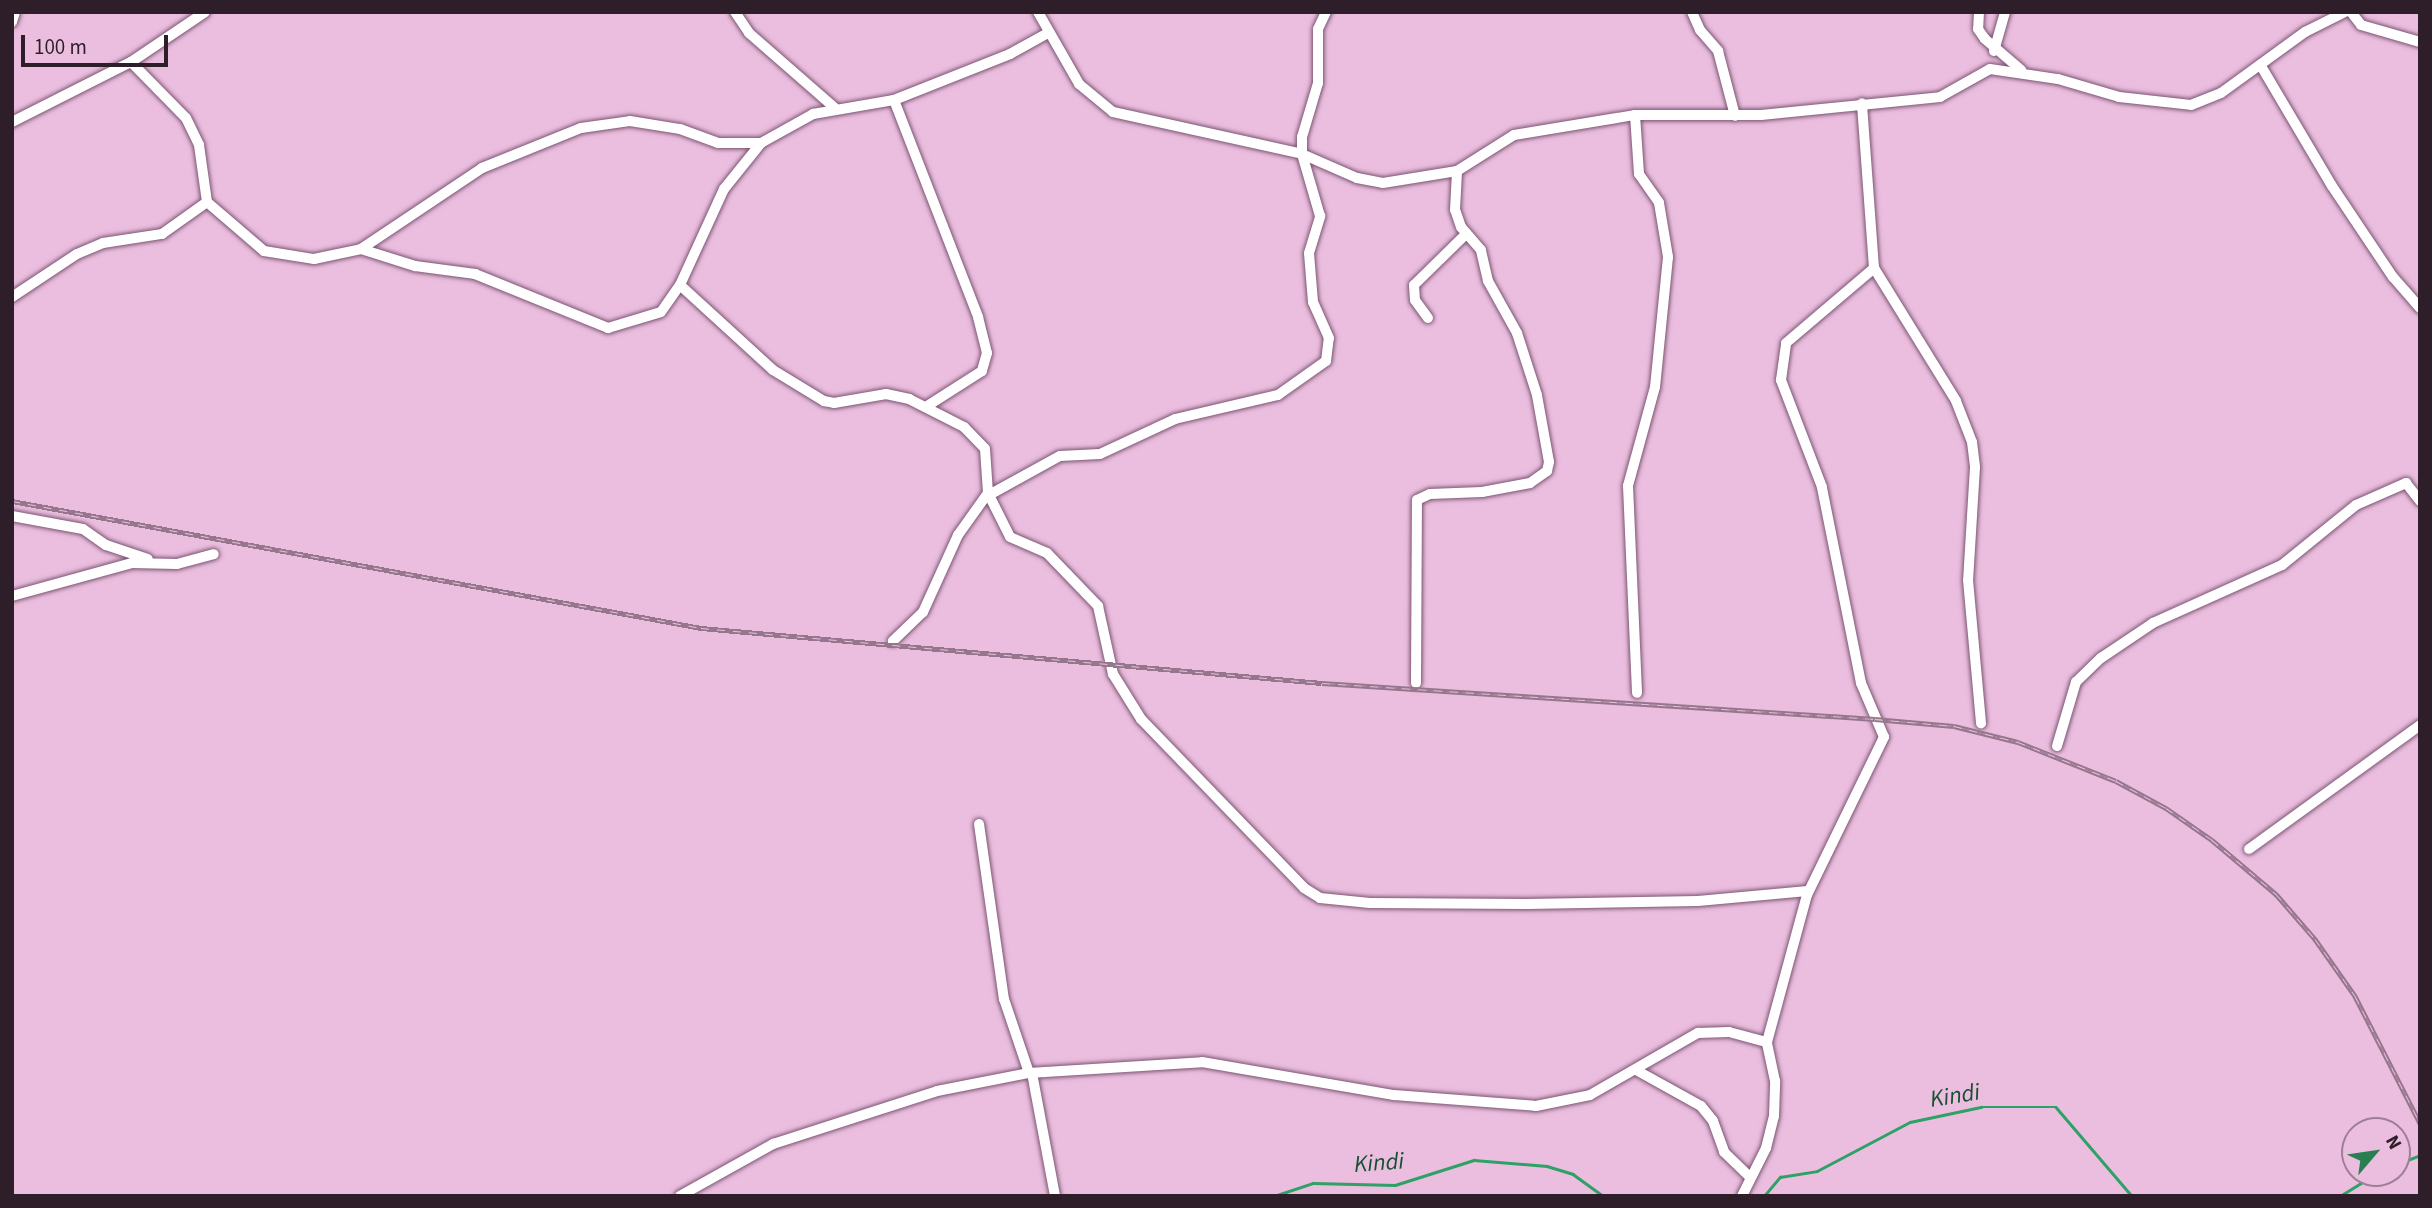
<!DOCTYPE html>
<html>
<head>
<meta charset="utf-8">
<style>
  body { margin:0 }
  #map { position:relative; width:2432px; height:1208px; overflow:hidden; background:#ebbedf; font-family:"Source Sans 3",sans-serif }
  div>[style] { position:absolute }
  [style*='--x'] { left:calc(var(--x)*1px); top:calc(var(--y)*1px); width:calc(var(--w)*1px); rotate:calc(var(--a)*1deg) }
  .stream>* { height:2.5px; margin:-1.25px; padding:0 1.25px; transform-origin:1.25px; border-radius:1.25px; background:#2ea166 }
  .roads { filter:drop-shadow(0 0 2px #7c5572) drop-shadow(0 0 2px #7c5572) }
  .minor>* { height:10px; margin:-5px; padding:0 5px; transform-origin:5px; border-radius:5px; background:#fff }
  .rail>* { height:5px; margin-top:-2.5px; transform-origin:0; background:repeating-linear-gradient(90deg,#ebbedf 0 8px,#96768d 0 16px); box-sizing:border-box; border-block:2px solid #96768d }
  span { translate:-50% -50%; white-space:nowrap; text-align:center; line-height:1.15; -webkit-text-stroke:6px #ebbedf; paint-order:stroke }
  .water-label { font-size:24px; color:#155031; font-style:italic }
  .frame { position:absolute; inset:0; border:14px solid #2e1e2a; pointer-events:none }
  .north { position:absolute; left:2341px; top:1117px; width:70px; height:70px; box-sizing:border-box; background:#ebbedf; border:2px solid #9f7e97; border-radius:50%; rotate:61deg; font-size:19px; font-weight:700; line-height:28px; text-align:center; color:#2e1e2a }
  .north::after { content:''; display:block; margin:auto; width:24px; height:32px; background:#2a7f51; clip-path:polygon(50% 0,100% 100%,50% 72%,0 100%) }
  .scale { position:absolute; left:21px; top:35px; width:147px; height:32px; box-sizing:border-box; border:4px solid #2e1e2a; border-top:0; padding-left:9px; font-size:21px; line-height:24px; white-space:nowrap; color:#2e1e2a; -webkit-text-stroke:5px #ebbedf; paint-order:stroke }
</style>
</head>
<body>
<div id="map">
  <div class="stream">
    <div style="--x:2397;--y:1164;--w:25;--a:-21"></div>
    <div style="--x:1274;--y:1196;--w:41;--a:-18.4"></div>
    <div style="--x:1313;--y:1183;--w:82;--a:1.4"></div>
    <div style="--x:1395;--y:1185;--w:83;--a:-17.6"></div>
    <div style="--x:1474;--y:1160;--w:73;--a:4.7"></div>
    <div style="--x:1547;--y:1166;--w:27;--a:17"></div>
    <div style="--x:1573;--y:1174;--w:37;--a:36"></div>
    <div style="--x:1764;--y:1196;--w:25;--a:-50"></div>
    <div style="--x:1780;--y:1177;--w:37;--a:-9"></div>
    <div style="--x:1817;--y:1171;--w:105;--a:-27.8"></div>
    <div style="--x:1910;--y:1122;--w:73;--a:-11.9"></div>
    <div style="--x:1981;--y:1107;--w:75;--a:0"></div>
    <div style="--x:2056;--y:1107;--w:117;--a:49.5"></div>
    <div style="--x:2340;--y:1196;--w:44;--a:-31.9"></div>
  </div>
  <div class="roads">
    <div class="minor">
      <div style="--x:735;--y:12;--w:25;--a:56"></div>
      <div style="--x:749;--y:33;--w:114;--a:41.1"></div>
      <div style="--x:1038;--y:12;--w:83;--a:60.3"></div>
      <div style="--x:1079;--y:84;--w:44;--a:39.5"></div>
      <div style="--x:1113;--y:112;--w:194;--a:12.5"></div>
      <div style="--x:1302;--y:154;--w:60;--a:23.6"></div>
      <div style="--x:1357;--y:178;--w:26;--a:11"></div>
      <div style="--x:1383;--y:183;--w:75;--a:-9.2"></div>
      <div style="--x:1457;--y:171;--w:67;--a:-32.3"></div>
      <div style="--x:1514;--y:135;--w:123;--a:-9.4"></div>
      <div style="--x:1635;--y:115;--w:126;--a:0"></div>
      <div style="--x:1761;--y:115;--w:180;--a:-5.7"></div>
      <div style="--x:1940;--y:97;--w:57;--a:-29.2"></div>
      <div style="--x:1990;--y:69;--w:69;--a:8.4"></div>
      <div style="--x:2058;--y:79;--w:64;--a:16.4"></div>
      <div style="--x:2119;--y:97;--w:72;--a:6.3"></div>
      <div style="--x:2191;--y:105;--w:32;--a:-22"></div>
      <div style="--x:2221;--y:93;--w:104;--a:-36"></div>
      <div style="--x:2305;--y:32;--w:45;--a:-26.6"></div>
      <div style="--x:1692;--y:12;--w:20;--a:66"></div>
      <div style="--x:1700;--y:30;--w:28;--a:49"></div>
      <div style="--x:1718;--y:51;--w:67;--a:75.3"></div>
      <div style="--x:1979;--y:12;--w:17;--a:93"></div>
      <div style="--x:1978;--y:29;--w:12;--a:55"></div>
      <div style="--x:1985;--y:39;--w:48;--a:40.7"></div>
      <div style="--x:2351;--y:12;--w:16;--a:52"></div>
      <div style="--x:2361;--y:25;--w:61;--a:16.1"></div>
      <div style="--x:12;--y:22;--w:10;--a:-73"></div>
      <div style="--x:1994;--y:51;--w:41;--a:-74.2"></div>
      <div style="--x:131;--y:62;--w:78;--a:45.5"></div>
      <div style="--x:186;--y:118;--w:30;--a:64"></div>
      <div style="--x:199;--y:145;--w:58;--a:82"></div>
      <div style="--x:207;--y:202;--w:75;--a:40.7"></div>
      <div style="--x:264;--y:251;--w:51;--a:9.1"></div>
      <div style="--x:314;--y:259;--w:48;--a:-12"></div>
      <div style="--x:361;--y:249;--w:57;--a:17.5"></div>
      <div style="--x:415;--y:266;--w:61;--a:7.6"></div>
      <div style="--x:475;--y:274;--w:144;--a:22.1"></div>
      <div style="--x:608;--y:328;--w:55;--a:-16.8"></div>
      <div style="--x:661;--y:312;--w:33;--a:-55"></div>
      <div style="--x:680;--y:285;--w:106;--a:-65.4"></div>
      <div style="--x:724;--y:189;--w:59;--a:-51.2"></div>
      <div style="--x:2261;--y:66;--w:139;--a:59.4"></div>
      <div style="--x:2332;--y:186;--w:110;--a:56.2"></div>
      <div style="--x:2393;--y:277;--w:41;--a:48.9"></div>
      <div style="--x:894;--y:100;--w:233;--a:68.8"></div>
      <div style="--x:978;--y:317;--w:37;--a:76"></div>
      <div style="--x:987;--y:353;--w:19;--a:106"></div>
      <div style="--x:982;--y:371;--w:65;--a:147.5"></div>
      <div style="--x:1635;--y:115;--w:59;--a:86.1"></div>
      <div style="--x:1639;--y:174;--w:35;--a:55"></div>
      <div style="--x:1659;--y:203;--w:55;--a:80.5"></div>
      <div style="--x:1668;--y:257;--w:131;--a:95.7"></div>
      <div style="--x:1655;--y:387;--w:103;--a:105.3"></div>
      <div style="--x:1628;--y:486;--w:207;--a:87.5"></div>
      <div style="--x:12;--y:122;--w:133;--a:-26.8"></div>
      <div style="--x:131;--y:62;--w:89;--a:-34"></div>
      <div style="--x:361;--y:249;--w:146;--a:-33.8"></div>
      <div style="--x:482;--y:168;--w:107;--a:-22"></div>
      <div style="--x:581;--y:128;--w:49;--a:-8.1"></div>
      <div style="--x:630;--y:121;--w:51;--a:9.1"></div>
      <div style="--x:680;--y:129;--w:40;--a:20.2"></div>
      <div style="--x:718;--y:143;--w:43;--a:0"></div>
      <div style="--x:761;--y:143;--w:60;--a:-29.1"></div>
      <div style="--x:813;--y:114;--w:82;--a:-9.8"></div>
      <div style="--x:894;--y:100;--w:125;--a:-21.6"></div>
      <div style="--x:1010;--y:54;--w:43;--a:-28.9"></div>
      <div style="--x:1874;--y:268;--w:156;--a:58.3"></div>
      <div style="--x:1956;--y:401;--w:44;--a:68.7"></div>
      <div style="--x:1972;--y:442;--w:25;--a:83"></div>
      <div style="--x:1975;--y:467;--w:113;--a:93.5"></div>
      <div style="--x:1968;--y:580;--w:144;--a:84.8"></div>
      <div style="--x:680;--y:285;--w:126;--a:42.4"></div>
      <div style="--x:773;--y:370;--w:60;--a:31.3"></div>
      <div style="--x:824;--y:401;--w:10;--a:11"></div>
      <div style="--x:834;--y:403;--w:53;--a:-9.8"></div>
      <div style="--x:886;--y:394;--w:24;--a:12"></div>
      <div style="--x:909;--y:399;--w:62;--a:27"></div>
      <div style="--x:964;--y:427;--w:30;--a:46"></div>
      <div style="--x:985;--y:449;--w:44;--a:86.1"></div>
      <div style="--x:988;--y:493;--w:52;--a:125.5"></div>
      <div style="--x:958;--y:535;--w:85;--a:114.4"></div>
      <div style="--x:923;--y:612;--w:42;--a:136"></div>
      <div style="--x:12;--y:297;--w:78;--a:-33.5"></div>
      <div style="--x:77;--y:254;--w:28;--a:-23"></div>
      <div style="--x:103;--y:243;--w:60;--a:-8.7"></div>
      <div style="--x:162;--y:234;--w:55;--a:-35.4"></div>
      <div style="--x:1428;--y:318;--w:22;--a:-126"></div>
      <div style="--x:1415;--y:300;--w:15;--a:-94"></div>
      <div style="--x:1414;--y:285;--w:73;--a:-44.4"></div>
      <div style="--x:988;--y:493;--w:49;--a:63.4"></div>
      <div style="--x:1010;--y:537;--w:40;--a:23.4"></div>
      <div style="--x:1047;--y:553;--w:74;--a:46.1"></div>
      <div style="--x:1098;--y:606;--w:70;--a:77.6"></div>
      <div style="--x:1113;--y:674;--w:53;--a:58.1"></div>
      <div style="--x:1141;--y:719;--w:235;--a:46"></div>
      <div style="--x:1304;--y:888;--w:19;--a:32"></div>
      <div style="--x:1320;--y:898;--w:50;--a:5.7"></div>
      <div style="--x:1370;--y:903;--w:157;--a:0.4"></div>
      <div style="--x:1527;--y:904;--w:171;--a:-1"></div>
      <div style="--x:1698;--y:901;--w:110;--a:-5.2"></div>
      <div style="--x:989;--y:495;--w:81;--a:-28.8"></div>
      <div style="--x:1060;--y:456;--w:40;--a:-2.9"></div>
      <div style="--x:1100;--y:454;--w:83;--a:-25"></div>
      <div style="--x:1175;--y:419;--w:106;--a:-13.1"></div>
      <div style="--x:1278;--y:395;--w:59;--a:-35.3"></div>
      <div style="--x:1326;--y:361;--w:23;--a:-83"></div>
      <div style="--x:1329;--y:338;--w:39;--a:-114"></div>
      <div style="--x:1313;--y:302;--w:49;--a:-94.7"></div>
      <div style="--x:1309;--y:253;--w:39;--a:-73"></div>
      <div style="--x:1320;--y:216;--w:65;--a:-106.2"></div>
      <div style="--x:1302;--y:154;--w:17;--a:-90"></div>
      <div style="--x:1302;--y:137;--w:56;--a:-73.5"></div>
      <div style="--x:1318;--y:83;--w:54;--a:-90"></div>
      <div style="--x:1318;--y:29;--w:19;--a:-65"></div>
      <div style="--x:12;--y:516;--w:72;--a:10.4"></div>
      <div style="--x:83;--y:529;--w:28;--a:35"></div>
      <div style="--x:106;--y:545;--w:44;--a:18.4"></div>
      <div style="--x:12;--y:596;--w:124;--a:-15.4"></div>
      <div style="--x:132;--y:563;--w:45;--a:1.3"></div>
      <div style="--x:177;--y:564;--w:38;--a:-15"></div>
      <div style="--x:1416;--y:683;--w:183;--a:-89.7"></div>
      <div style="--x:1417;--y:500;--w:14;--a:-25"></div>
      <div style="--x:1430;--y:494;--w:52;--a:-2.2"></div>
      <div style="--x:1482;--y:492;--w:49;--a:-10.6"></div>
      <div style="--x:1530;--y:483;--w:21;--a:-35"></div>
      <div style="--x:1547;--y:471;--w:9;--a:-77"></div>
      <div style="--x:1549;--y:462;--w:68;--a:-100.2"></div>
      <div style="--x:1537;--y:395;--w:65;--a:-107.9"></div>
      <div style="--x:1517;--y:333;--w:60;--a:-119.1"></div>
      <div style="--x:1488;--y:281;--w:32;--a:-103"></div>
      <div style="--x:1481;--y:250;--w:30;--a:-131"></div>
      <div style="--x:1461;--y:227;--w:18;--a:-109"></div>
      <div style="--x:1455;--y:210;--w:39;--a:-87"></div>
      <div style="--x:2057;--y:746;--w:67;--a:-73.5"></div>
      <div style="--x:2076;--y:682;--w:35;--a:-44"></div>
      <div style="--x:2101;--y:658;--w:63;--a:-33.9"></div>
      <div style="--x:2153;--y:623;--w:141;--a:-24.2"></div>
      <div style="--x:2282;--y:565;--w:95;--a:-39"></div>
      <div style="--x:2356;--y:505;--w:55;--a:-23.7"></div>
      <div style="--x:2406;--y:483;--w:23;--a:52"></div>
      <div style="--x:979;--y:824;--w:177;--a:81.9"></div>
      <div style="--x:1004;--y:999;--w:78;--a:71.3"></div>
      <div style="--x:2249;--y:849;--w:211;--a:-35.9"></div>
      <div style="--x:1636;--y:1070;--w:74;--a:29"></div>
      <div style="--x:1701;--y:1106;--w:19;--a:51"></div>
      <div style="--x:1713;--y:1121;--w:33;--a:70"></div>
      <div style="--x:1724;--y:1152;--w:36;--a:44"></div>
      <div style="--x:1032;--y:1073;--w:125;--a:79.4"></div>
      <div style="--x:680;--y:1196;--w:107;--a:-29.2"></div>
      <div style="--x:773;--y:1144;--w:172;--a:-17.9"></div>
      <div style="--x:937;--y:1091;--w:94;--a:-11.1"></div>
      <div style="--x:1029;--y:1073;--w:173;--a:-3.6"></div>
      <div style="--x:1202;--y:1062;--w:195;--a:9.8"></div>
      <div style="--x:1394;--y:1095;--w:142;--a:4.4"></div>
      <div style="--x:1536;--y:1106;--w:55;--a:-11.5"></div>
      <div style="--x:1590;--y:1095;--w:125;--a:-29.9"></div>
      <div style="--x:1698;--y:1033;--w:31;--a:-2"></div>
      <div style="--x:1729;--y:1032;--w:39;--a:15"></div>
      <div style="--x:1742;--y:1196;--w:54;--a:-63.4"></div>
      <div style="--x:1766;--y:1148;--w:33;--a:-76"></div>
      <div style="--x:1774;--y:1116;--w:35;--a:-88"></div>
      <div style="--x:1775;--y:1081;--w:40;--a:-102"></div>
      <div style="--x:1767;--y:1042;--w:152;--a:-74.8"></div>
      <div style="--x:1807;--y:895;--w:176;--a:-64"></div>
      <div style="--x:1884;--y:737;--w:59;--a:-113.1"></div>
      <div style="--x:1861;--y:683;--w:200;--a:-101.3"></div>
      <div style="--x:1822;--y:487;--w:115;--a:-111"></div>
      <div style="--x:1781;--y:380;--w:37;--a:-82"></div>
      <div style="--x:1786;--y:343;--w:116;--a:-40.4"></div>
      <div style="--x:1874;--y:268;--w:165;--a:-94.2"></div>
    </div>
  </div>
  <div class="rail">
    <div style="--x:12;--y:501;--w:701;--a:10.44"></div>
    <div style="--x:701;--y:628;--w:623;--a:5.06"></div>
    <div style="--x:1322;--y:683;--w:554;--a:3.72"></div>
    <div style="--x:1875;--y:719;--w:79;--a:5.1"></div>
    <div style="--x:1954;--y:726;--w:66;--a:14"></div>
    <div style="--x:2018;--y:742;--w:105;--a:21.7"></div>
    <div style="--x:2116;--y:781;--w:57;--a:28.4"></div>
    <div style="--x:2166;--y:808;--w:56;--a:34.8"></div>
    <div style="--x:2212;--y:840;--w:84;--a:40.2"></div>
    <div style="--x:2276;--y:894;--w:60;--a:49.1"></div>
    <div style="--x:2315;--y:939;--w:70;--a:54.9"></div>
    <div style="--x:2355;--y:996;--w:143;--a:62.9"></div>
  </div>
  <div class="water-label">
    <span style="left:1955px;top:1096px;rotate:-9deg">Kindi</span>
    <span style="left:1379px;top:1163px;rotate:-4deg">Kindi</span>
  </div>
  <div class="frame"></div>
  <div class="north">N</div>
  <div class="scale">100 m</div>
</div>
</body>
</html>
